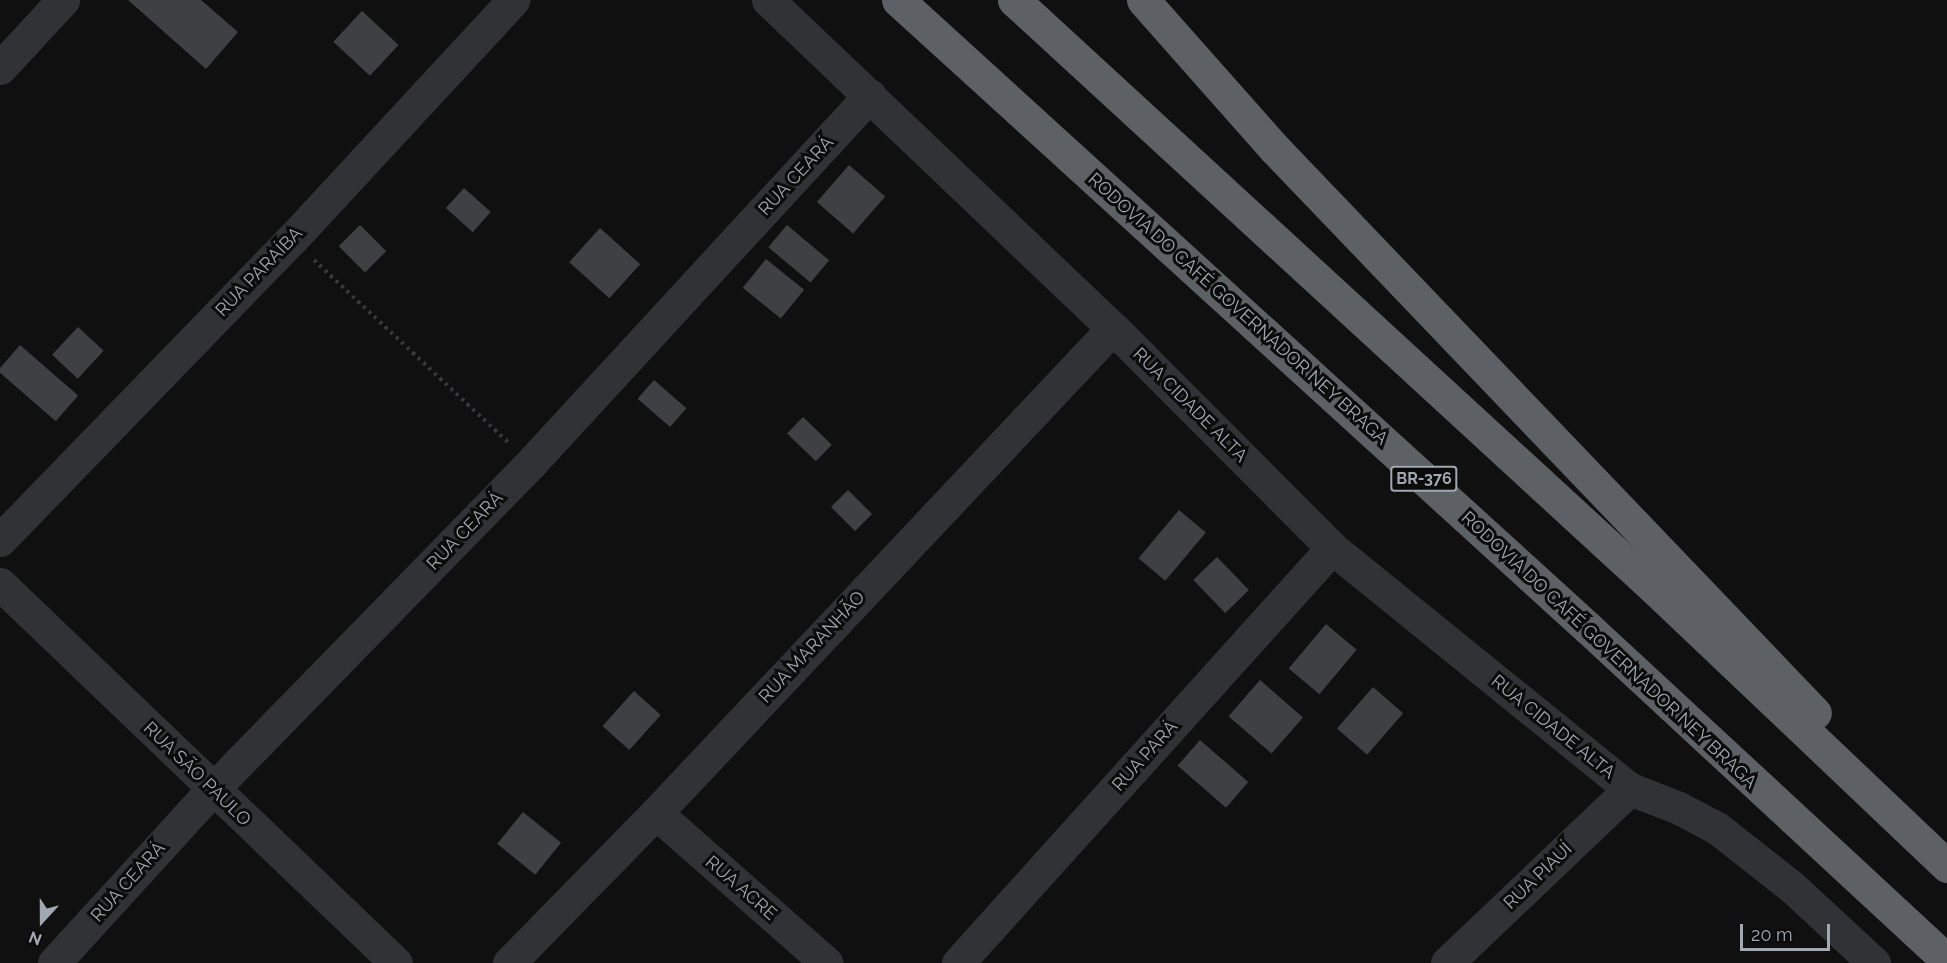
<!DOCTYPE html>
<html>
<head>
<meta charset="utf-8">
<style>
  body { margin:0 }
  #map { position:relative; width:1947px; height:963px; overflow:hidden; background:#101011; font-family:Raleway,sans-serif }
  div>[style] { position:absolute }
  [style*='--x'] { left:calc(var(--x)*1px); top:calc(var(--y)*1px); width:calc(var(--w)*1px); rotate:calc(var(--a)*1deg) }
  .building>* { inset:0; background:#3f4044; transform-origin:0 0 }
  .path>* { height:4px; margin-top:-2px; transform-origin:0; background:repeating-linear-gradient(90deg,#37393c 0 3px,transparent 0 7.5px) }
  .street>* { height:33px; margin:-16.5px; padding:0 16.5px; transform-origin:16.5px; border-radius:16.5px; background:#313236 }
  .highway>* { height:33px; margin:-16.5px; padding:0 16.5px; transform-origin:16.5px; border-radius:16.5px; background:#5d6166 }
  span { translate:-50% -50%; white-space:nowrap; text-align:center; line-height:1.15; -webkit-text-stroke:6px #0b0b0c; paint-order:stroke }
  .shield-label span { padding:2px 4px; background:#0b0b0c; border:2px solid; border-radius:4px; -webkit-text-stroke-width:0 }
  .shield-label { font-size:16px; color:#a1a8b1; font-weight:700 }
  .street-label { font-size:18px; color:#a1a8b1 }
  .north { position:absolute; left:12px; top:891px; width:60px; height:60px; -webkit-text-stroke:4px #0b0b0c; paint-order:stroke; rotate:201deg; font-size:16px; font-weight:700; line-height:24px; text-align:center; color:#a1a8b1 }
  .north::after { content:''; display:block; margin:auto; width:21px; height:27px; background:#a1a8b1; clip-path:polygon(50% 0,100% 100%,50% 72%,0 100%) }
  .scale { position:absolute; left:1740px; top:924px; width:90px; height:27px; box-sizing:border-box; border:3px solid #a1a8b1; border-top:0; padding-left:8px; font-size:18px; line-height:21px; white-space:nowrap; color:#a1a8b1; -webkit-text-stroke:4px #0b0b0c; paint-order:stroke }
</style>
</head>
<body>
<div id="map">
  <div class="building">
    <div style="clip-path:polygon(128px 0,201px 0,238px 32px,206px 69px)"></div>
    <div style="left:362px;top:11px;width:50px;height:42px;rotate:43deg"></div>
    <div style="left:849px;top:165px;width:48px;height:49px;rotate:41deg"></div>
    <div style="left:464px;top:188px;width:36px;height:27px;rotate:42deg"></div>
    <div style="left:360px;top:225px;width:37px;height:30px;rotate:45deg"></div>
    <div style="left:787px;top:225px;width:55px;height:29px;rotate:40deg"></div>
    <div style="left:600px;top:228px;width:54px;height:46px;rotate:42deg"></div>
    <div style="left:766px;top:259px;width:49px;height:37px;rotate:39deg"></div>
    <div style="left:78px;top:327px;width:35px;height:38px;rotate:43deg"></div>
    <div style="left:20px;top:345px;width:77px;height:34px;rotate:41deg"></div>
    <div style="left:654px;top:380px;width:43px;height:25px;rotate:41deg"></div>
    <div style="left:803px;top:417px;width:40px;height:23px;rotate:44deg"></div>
    <div style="left:848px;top:490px;width:34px;height:24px;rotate:45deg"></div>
    <div style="left:1179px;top:510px;width:35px;height:63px;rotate:40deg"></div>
    <div style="left:1217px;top:557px;width:46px;height:33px;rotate:46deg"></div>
    <div style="left:1326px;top:624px;width:40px;height:58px;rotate:40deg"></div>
    <div style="left:1260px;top:680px;width:57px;height:48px;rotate:41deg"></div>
    <div style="left:1373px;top:687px;width:40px;height:55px;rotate:41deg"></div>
    <div style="left:634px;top:691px;width:36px;height:47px;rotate:42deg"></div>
    <div style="left:1200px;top:740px;width:64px;height:34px;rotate:41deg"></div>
    <div style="left:523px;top:812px;width:49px;height:41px;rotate:39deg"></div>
  </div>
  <div class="path">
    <div style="--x:314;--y:260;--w:266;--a:43.2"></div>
  </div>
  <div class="street">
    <div style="--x:768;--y:0;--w:476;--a:43.6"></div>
    <div style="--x:1113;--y:328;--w:310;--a:45.1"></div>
    <div style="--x:1332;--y:548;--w:383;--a:39"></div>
    <div style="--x:1630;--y:789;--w:53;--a:21.2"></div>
    <div style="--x:1679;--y:808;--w:43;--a:27.8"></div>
    <div style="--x:1717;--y:828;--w:95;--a:38.2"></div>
    <div style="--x:1792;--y:887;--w:112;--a:42.8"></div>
    <div style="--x:0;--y:68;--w:93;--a:-47.2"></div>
    <div style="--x:0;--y:540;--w:419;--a:-45.9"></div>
    <div style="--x:292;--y:239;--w:326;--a:-47.2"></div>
    <div style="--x:0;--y:584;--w:548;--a:43.74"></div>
    <div style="--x:656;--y:813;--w:227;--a:41.3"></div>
    <div style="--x:54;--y:963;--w:236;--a:-47.6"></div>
    <div style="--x:213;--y:789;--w:455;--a:-45.7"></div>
    <div style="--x:531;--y:463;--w:500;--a:-47.35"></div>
    <div style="--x:509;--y:963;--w:210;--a:-45.6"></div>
    <div style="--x:656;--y:813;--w:666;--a:-46.7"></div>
    <div style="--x:958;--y:963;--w:559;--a:-47.97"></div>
    <div style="--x:1447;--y:963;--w:253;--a:-43.6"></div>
  </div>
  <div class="highway">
    <div style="--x:898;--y:0;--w:933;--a:42.31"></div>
    <div style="--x:1588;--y:628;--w:490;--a:42.8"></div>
    <div style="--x:1014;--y:0;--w:866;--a:42.57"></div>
    <div style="--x:1652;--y:586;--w:407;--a:43.5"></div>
    <div style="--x:1143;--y:0;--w:198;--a:48.5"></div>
    <div style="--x:1274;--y:148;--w:782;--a:46.24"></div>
  </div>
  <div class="shield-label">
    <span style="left:1424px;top:479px">BR-376</span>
  </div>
  <div class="street-label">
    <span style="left:796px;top:176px;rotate:-47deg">RUA CEARÁ</span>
    <span style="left:259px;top:272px;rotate:-46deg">RUA PARAÍBA</span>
    <span style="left:1238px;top:309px;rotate:42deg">RODOVIA DO CAFÉ GOVERNADOR NEY BRAGA</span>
    <span style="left:1190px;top:405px;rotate:45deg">RUA CIDADE ALTA</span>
    <span style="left:465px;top:531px;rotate:-46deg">RUA CEARÁ</span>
    <span style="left:812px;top:647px;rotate:-47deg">RUA MARANHÃO</span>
    <span style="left:1609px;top:650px;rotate:43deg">RODOVIA DO CAFÉ GOVERNADOR NEY BRAGA</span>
    <span style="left:1553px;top:727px;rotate:39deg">RUA CIDADE ALTA</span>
    <span style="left:1145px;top:756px;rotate:-48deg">RUA PARÁ</span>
    <span style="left:197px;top:774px;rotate:44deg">RUA SÃO PAULO</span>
    <span style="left:1538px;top:876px;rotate:-44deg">RUA PIAUÍ</span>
    <span style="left:128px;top:882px;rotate:-48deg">RUA CEARÁ</span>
    <span style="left:741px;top:888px;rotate:41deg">RUA ACRE</span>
  </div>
  <div class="north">N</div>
  <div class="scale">20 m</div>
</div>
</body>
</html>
